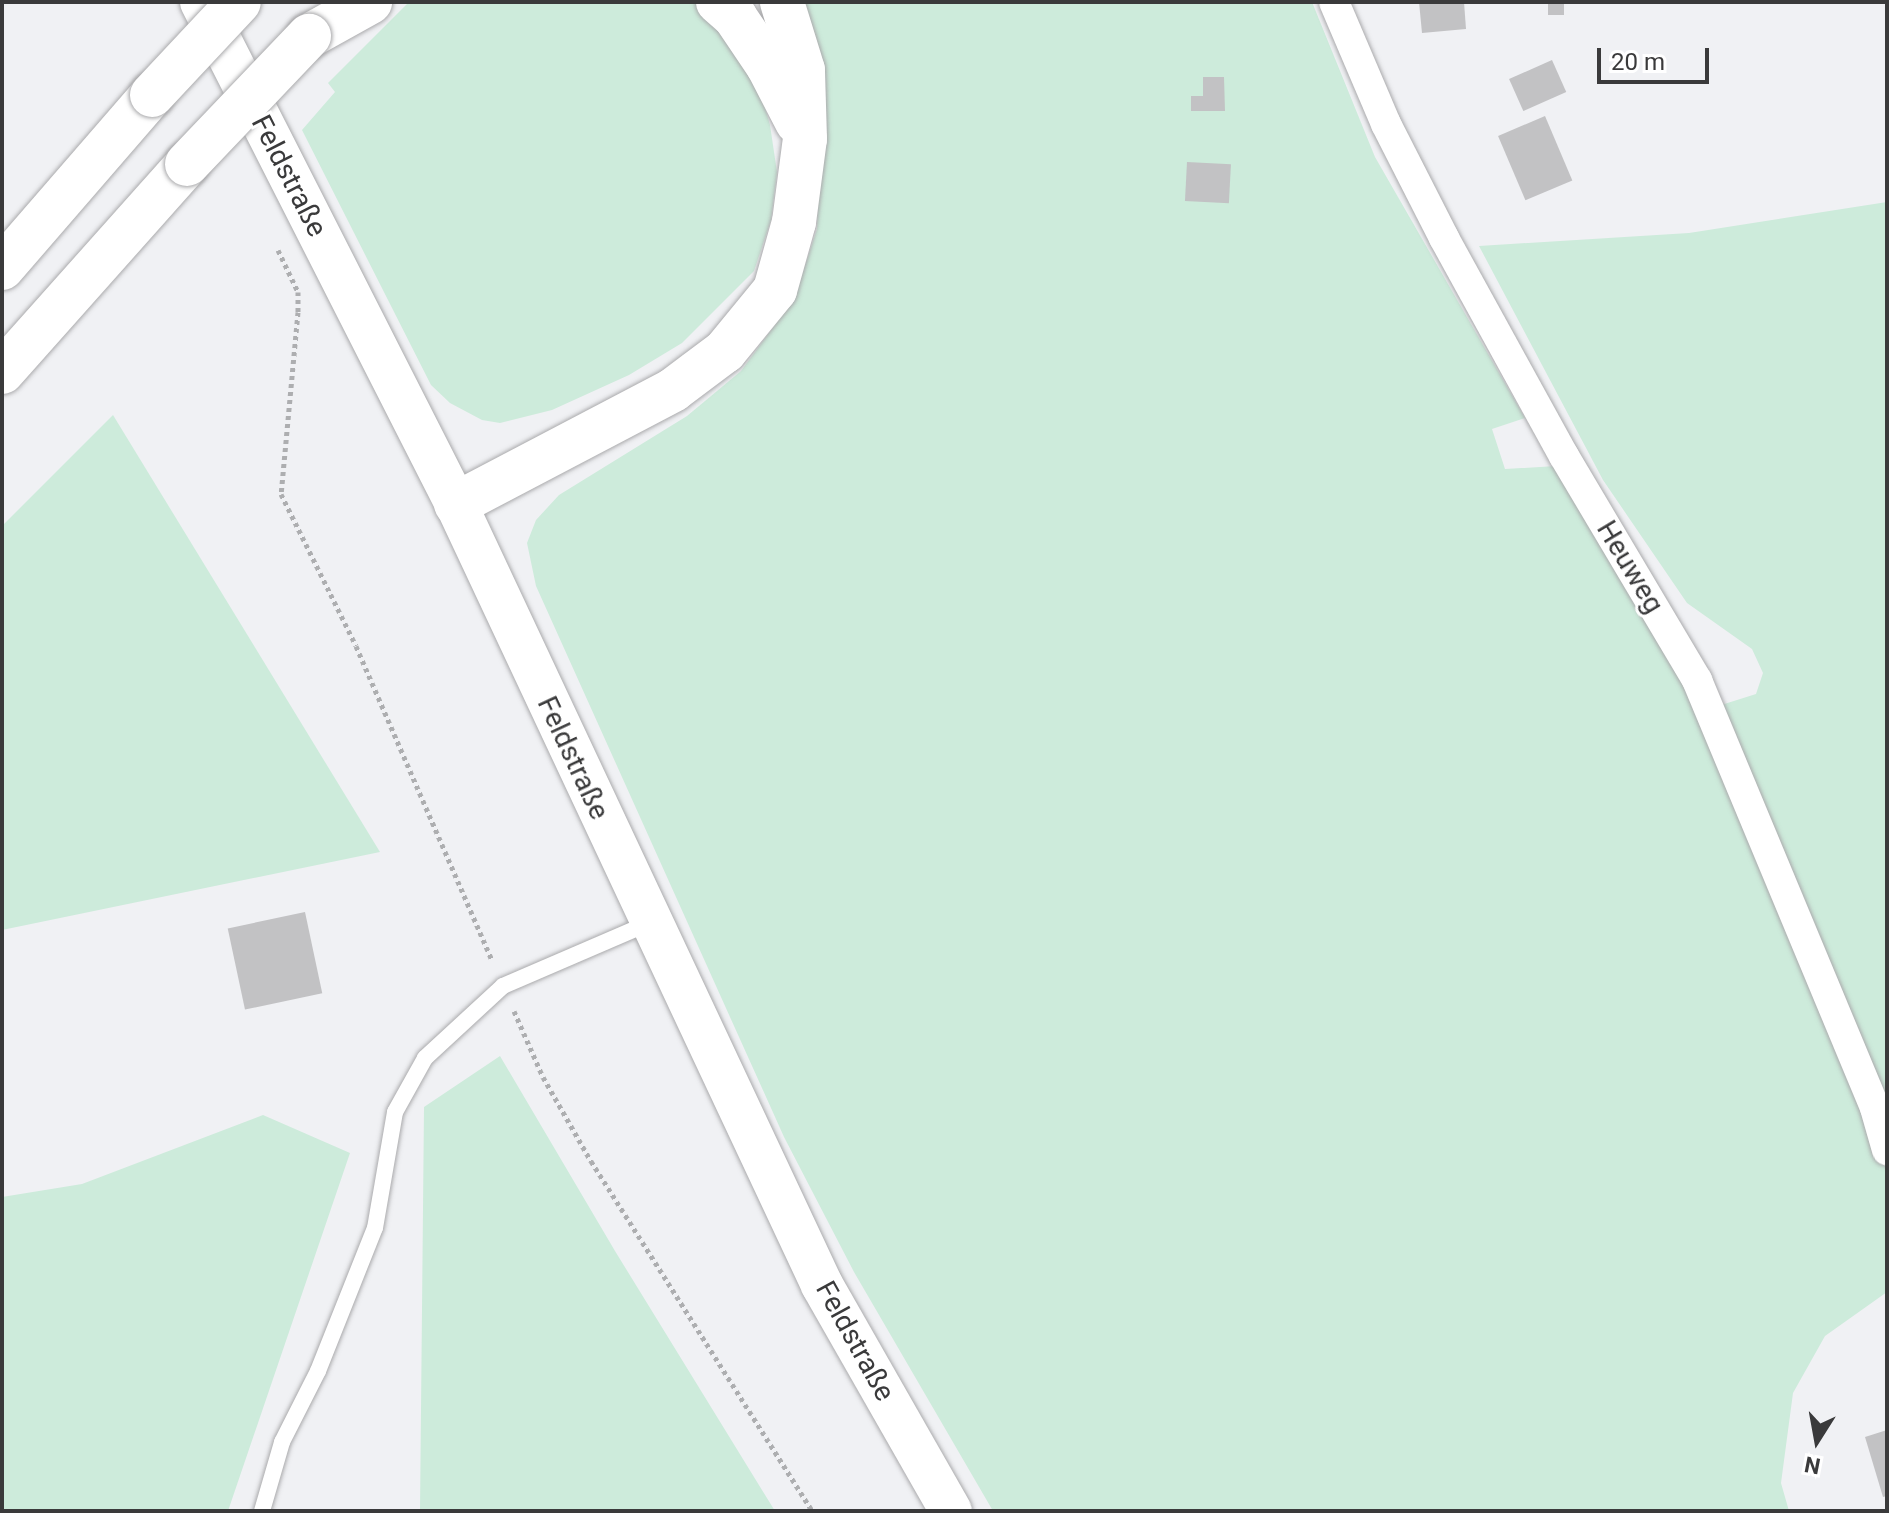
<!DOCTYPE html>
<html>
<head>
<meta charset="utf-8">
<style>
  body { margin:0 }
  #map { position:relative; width:1889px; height:1513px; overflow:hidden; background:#f0f1f4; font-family:Roboto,sans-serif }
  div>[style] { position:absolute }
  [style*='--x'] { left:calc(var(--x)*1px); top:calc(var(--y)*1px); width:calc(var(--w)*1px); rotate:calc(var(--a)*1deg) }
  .green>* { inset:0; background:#cdebdb }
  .building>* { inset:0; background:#c2c2c4; transform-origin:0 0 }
  .path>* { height:5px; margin-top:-2.5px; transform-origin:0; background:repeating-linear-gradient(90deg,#adaeb0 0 4px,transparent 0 8px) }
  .roads { filter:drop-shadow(0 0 2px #aaaaac) drop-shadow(0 0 2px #aaaaac) }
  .lane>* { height:16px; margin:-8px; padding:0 8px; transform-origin:8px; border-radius:8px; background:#fff }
  .street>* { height:30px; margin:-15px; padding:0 15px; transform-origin:15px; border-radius:15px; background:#fff }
  .secondary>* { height:42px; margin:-21px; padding:0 21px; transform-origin:21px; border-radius:21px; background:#fff }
  .highway>* { height:44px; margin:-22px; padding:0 22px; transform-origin:22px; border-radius:22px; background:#fff }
  .bridges { filter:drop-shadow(0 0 2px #aaaaac) drop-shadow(0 0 2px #aaaaac) }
  .highway-bridge>* { height:44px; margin:-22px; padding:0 22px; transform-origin:22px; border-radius:22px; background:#fff }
  span { translate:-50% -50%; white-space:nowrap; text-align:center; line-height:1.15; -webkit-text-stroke:6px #fff; paint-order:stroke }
  .street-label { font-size:28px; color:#3a3a3b }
  .frame { position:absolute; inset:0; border:4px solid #3a3a3b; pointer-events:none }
  .north { position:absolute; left:1777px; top:1401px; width:80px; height:80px; -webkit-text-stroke:6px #fff; paint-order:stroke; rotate:191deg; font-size:22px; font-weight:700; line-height:32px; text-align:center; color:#3a3a3b }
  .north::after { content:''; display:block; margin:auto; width:28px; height:36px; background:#3a3a3b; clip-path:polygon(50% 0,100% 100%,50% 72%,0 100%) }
  .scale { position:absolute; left:1597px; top:48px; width:112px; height:36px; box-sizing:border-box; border:4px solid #3a3a3b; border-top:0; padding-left:10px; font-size:24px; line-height:28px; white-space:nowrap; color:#3a3a3b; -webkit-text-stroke:6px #fff; paint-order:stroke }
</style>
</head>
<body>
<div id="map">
  <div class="green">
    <div style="clip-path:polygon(409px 2px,703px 2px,754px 70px,770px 125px,777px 172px,771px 220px,754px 271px,682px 343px,629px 375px,552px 410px,500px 423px,482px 420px,450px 403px,431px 385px,302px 130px,335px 92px,328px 83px)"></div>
    <div style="clip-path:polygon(799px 2px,1312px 2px,1375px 157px,1525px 418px,1492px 429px,1505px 469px,1556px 466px,1699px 712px,1756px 694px,1763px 673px,1752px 649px,1687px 603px,1603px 480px,1479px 246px,1689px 233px,1887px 202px,1887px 1292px,1825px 1336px,1793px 1393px,1781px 1483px,1789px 1511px,993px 1511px,854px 1272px,784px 1137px,536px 586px,527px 543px,536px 520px,559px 495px,687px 416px,741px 371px,794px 299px,817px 229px,820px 139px)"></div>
    <div style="clip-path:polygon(113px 415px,380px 852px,2px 930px,2px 526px)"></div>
    <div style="clip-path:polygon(500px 1056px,615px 1251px,775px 1511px,420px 1511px,424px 1107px)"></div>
    <div style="clip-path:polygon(263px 1115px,350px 1153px,228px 1511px,2px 1511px,2px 1197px,82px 1184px)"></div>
  </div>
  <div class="building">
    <div style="clip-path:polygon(1419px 2px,1464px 2px,1466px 29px,1422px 33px)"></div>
    <div style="left:1548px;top:2px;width:16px;height:13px"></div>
    <div style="left:1552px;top:60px;width:35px;height:47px;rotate:66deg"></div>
    <div style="clip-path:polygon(1203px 77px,1224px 77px,1225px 111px,1191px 111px,1191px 96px,1203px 96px)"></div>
    <div style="left:1545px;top:116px;width:70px;height:51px;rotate:67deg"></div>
    <div style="left:1187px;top:162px;width:44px;height:39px;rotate:3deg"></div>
    <div style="left:305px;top:912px;width:83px;height:79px;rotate:78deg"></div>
    <div style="clip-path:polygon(1887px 1430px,1887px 1496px,1883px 1497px,1865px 1437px)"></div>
  </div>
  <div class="path">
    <div style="--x:278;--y:250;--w:47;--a:64.5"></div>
    <div style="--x:298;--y:292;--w:20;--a:90"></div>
    <div style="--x:298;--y:312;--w:183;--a:95.3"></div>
    <div style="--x:281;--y:494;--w:169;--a:63.7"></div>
    <div style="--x:356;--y:646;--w:343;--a:66.6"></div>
    <div style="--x:514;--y:1011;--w:72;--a:66.3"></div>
    <div style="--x:543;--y:1077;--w:97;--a:60.3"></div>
    <div style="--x:591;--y:1161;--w:414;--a:57.7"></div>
  </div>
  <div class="roads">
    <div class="lane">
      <div style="--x:262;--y:1511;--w:72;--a:-73.8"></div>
      <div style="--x:282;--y:1442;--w:80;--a:-63.1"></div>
      <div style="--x:318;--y:1371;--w:154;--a:-68.3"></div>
      <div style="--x:375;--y:1228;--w:118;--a:-80.2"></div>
      <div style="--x:395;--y:1112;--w:62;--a:-60.9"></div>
      <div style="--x:425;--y:1058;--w:106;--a:-42.7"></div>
      <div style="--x:503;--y:986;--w:159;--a:-23.3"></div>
    </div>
    <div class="street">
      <div style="--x:1334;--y:2;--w:133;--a:66.9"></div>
      <div style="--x:1386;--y:124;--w:128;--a:63"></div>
      <div style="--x:1444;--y:238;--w:249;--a:61.2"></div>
      <div style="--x:1564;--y:456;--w:261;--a:59.3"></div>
      <div style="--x:1697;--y:680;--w:464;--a:67.4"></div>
      <div style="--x:1875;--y:1108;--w:44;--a:74.1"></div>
    </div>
    <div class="secondary">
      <div style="--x:201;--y:2;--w:563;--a:63.07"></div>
      <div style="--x:456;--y:504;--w:863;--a:64.89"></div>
      <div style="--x:822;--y:1285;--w:260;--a:60.3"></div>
    </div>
    <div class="highway">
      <div style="--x:718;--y:2;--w:23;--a:41"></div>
      <div style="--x:735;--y:17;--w:59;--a:56"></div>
      <div style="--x:768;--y:66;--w:63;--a:62.6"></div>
      <div style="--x:309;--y:36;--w:70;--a:-29.1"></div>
      <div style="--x:2;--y:268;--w:229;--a:-49.1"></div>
      <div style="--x:2;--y:372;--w:278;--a:-48.3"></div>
      <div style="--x:456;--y:504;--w:245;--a:-27.7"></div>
      <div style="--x:673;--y:390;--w:65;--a:-36.9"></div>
      <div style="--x:725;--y:351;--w:79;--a:-50.7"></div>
      <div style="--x:775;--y:290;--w:71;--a:-74.4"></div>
      <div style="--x:794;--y:222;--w:84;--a:-82.5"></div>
      <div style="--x:805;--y:139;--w:69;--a:-91.7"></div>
      <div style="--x:803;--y:70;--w:71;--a:-107.2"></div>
    </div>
  </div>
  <div class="bridges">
    <div class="highway-bridge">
      <div style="--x:152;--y:95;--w:127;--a:-46.9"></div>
      <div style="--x:187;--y:164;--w:177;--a:-46.4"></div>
    </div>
  </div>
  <div class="street-label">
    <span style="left:289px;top:176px;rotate:63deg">Feldstraße</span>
    <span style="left:1630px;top:567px;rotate:59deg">Heuweg</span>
    <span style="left:573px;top:758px;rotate:65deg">Feldstraße</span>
    <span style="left:855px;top:1341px;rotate:61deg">Feldstraße</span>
  </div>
  <div class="frame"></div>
  <div class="north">N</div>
  <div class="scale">20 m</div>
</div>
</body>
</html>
